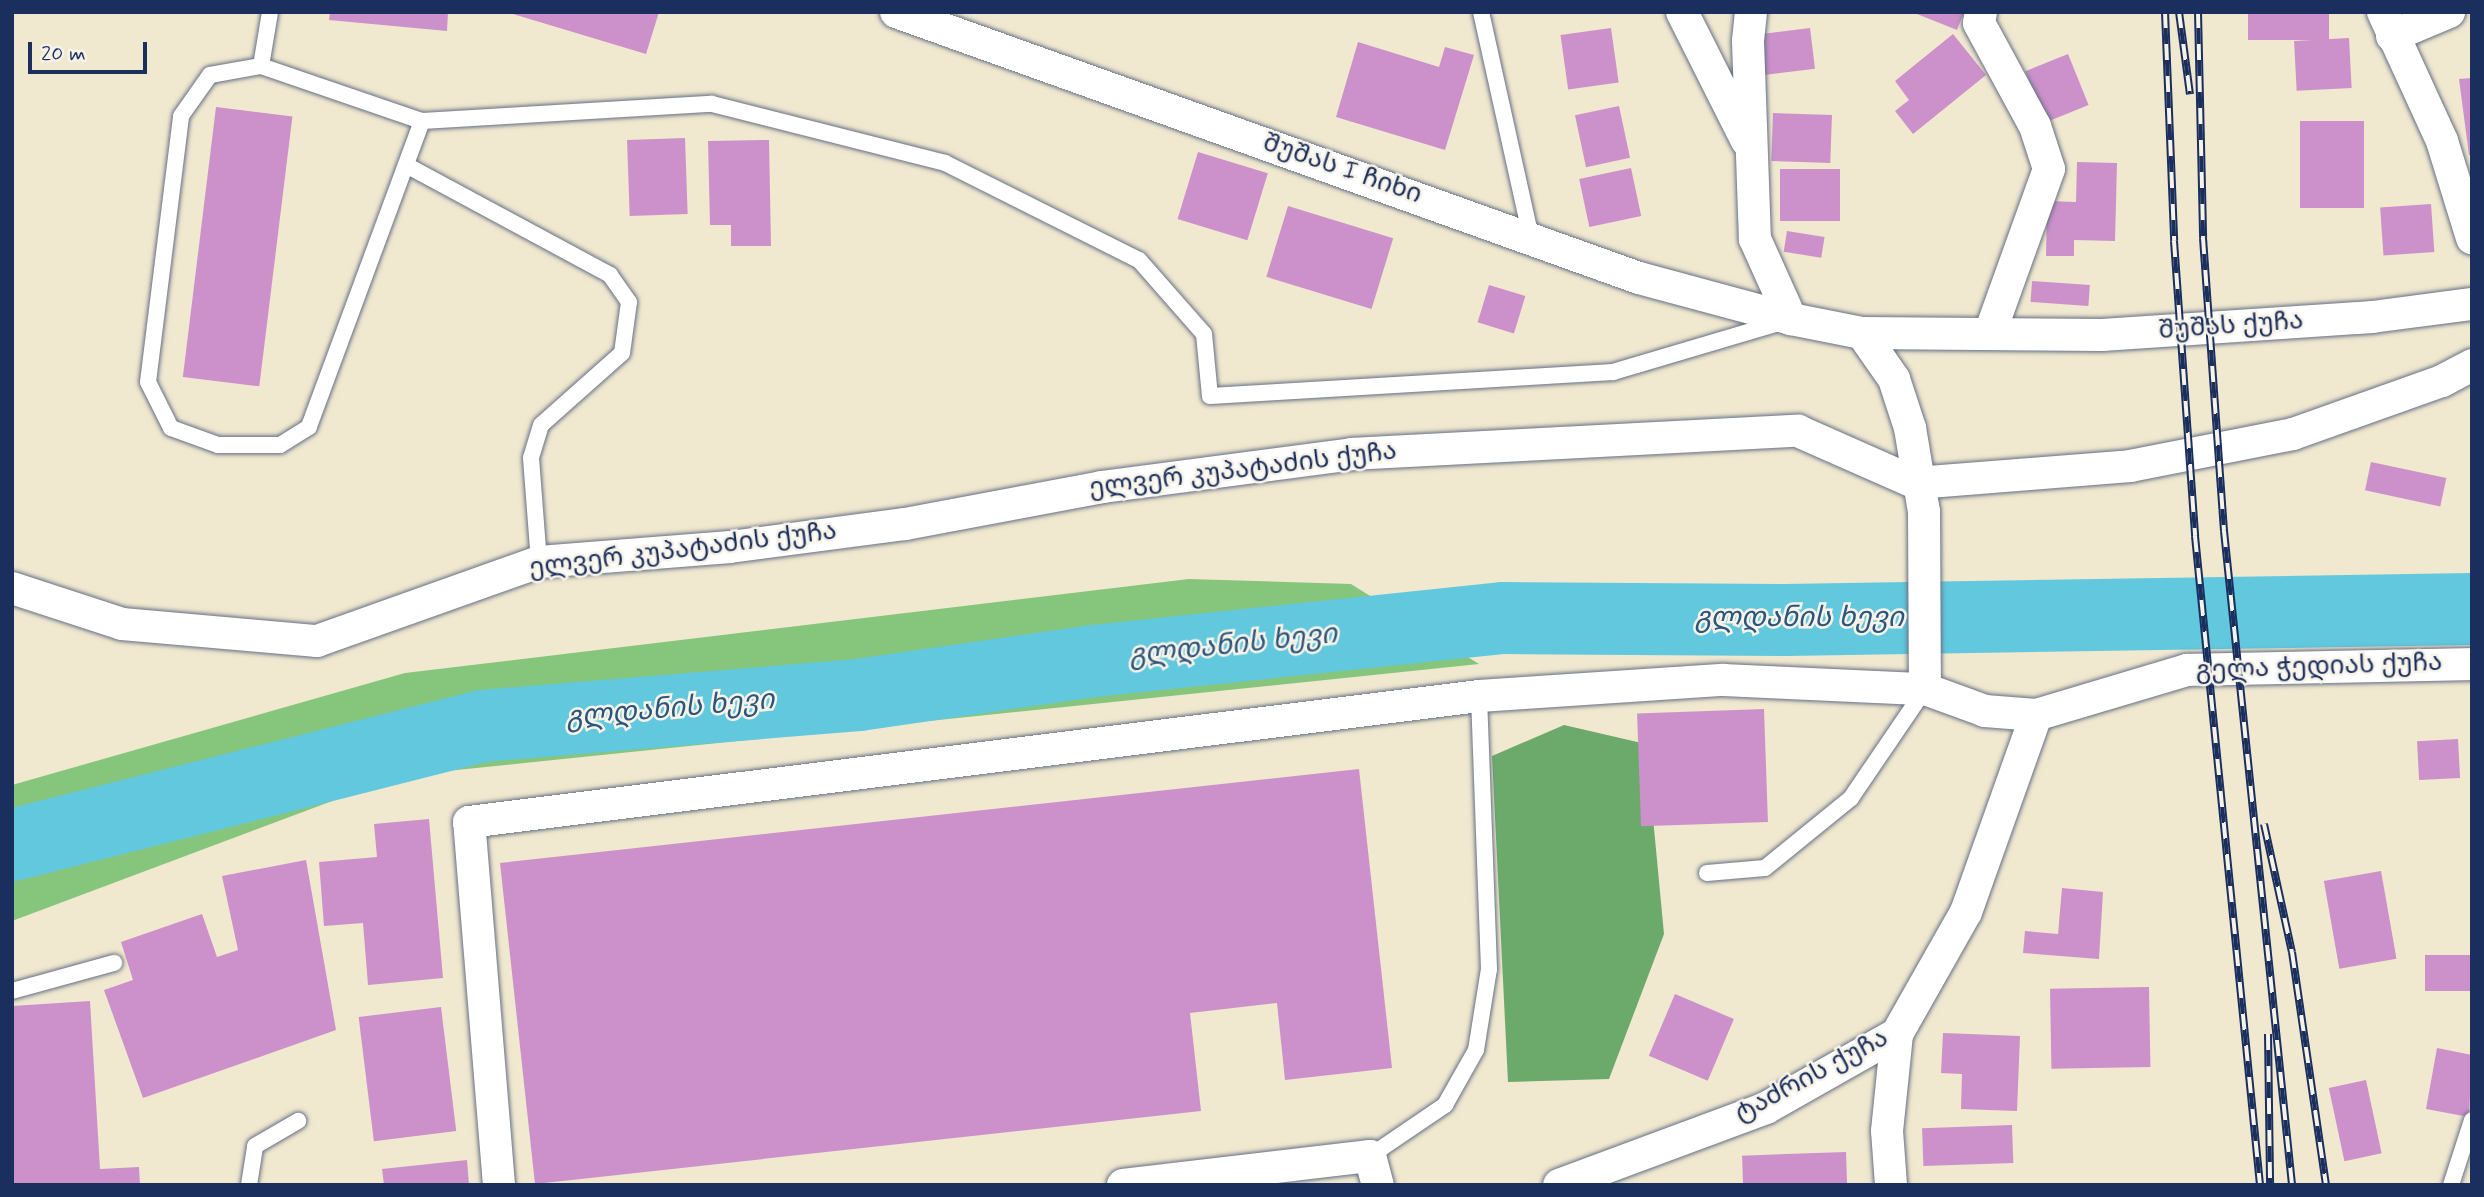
<!DOCTYPE html>
<html>
<head>
<meta charset="utf-8">
<style>
  body { margin:0 }
  #map { position:relative; width:2484px; height:1197px; overflow:hidden; background:#f0e8cf; font-family:Mynerve,"Noto Sans Georgian",sans-serif }
  div>[style] { position:absolute }
  [style*='--x'] { left:calc(var(--x)*1px); top:calc(var(--y)*1px); width:calc(var(--w)*1px); rotate:calc(var(--a)*1deg) }
  .green>* { inset:0; background:#86c57c }
  .forest>* { inset:0; background:#6caa6c }
  .river>* { height:72px; margin:-36px; padding:0 36px; transform-origin:36px; border-radius:36px; background:#61c8de }
  .building>* { inset:0; background:#cc91ca; transform-origin:0 0 }
  .roads { filter:drop-shadow(0 0 2px #667086) drop-shadow(0 0 2px #667086) }
  .service>* { height:16px; margin:-8px; padding:0 8px; transform-origin:8px; border-radius:8px; background:#fff }
  .minor>* { height:32px; margin:-16px; padding:0 16px; transform-origin:16px; border-radius:16px; background:#fff }
  .rail>* { height:8px; margin-top:-4px; transform-origin:0; background:repeating-linear-gradient(90deg,#f7f3e8 0 16px,#1b2f5e 0 32px); box-sizing:border-box; border-block:2px solid #1b2f5e }
  span { translate:-50% -50%; white-space:nowrap; text-align:center; line-height:1.15; -webkit-text-stroke:5px #f7f3e8; paint-order:stroke }
  .street-label { font-size:26px; color:#1b2f5e }
  .water-label { font-size:28px; color:#2c557e; font-style:italic }
  .frame { position:absolute; inset:0; border:14px solid #1b2f5e; pointer-events:none }
  .scale { position:absolute; left:28px; top:42px; width:119px; height:32px; box-sizing:border-box; border:4px solid #1b2f5e; border-top:0; padding-left:9px; font-size:21px; line-height:24px; white-space:nowrap; color:#1b2f5e; -webkit-text-stroke:5px #f7f3e8; paint-order:stroke }
</style>
</head>
<body>
<div id="map">
  <div class="green">
    <div style="clip-path:polygon(1189px 579px,1351px 584px,1479px 664px,399px 776px,12px 921px,12px 785px,405px 673px)"></div>
  </div>
  <div class="forest">
    <div style="clip-path:polygon(1564px 725px,1646px 744px,1664px 934px,1609px 1079px,1508px 1082px,1492px 756px)"></div>
  </div>
  <div class="river">
    <div style="--x:12;--y:845;--w:485;--a:-14.2"></div>
    <div style="--x:482;--y:726;--w:377;--a:-4.7"></div>
    <div style="--x:858;--y:695;--w:237;--a:-8.2"></div>
    <div style="--x:1093;--y:661;--w:412;--a:-6"></div>
    <div style="--x:1503;--y:618;--w:282;--a:0.4"></div>
    <div style="--x:1785;--y:620;--w:687;--a:-0.92"></div>
  </div>
  <div class="building">
    <div style="clip-path:polygon(330px 12px,448px 12px,447px 31px,329px 20px)"></div>
    <div style="clip-path:polygon(506px 12px,659px 12px,646px 54px)"></div>
    <div style="clip-path:polygon(1912px 12px,1964px 12px,1957px 30px)"></div>
    <div style="left:2248px;top:12px;width:81px;height:28px"></div>
    <div style="left:1611px;top:28px;width:55px;height:51px;rotate:82deg"></div>
    <div style="left:1810px;top:28px;width:41px;height:51px;rotate:83deg"></div>
    <div style="clip-path:polygon(1953px 34px,1986px 75px,1913px 134px,1895px 111px,1909px 100px,1895px 81px)"></div>
    <div style="left:2349px;top:38px;width:50px;height:55px;rotate:87deg"></div>
    <div style="clip-path:polygon(1358px 42px,1439px 67px,1445px 47px,1474px 55px,1445px 150px,1336px 117px)"></div>
    <div style="left:2068px;top:54px;width:55px;height:46px;rotate:68deg"></div>
    <div style="clip-path:polygon(2472px 78px,2472px 155px,2469px 155px,2459px 79px)"></div>
    <div style="left:1619px;top:106px;width:53px;height:45px;rotate:78deg"></div>
    <div style="left:216px;top:107px;width:77px;height:272px;rotate:7deg"></div>
    <div style="left:1773px;top:113px;width:59px;height:48px;rotate:2deg"></div>
    <div style="left:2300px;top:121px;width:64px;height:87px"></div>
    <div style="left:685px;top:138px;width:76px;height:58px;rotate:88deg"></div>
    <div style="clip-path:polygon(769px 140px,771px 246px,731px 246px,731px 225px,710px 225px,708px 141px)"></div>
    <div style="left:1198px;top:152px;width:73px;height:70px;rotate:17deg"></div>
    <div style="clip-path:polygon(2077px 162px,2117px 163px,2115px 241px,2074px 240px,2074px 256px,2046px 256px,2047px 201px,2076px 202px)"></div>
    <div style="left:1631px;top:168px;width:49px;height:53px;rotate:78deg"></div>
    <div style="left:1780px;top:169px;width:60px;height:52px"></div>
    <div style="left:2431px;top:204px;width:48px;height:51px;rotate:86deg"></div>
    <div style="left:1288px;top:206px;width:110px;height:74px;rotate:17deg"></div>
    <div style="left:1787px;top:231px;width:38px;height:21px;rotate:9deg"></div>
    <div style="left:2032px;top:281px;width:58px;height:21px;rotate:4deg"></div>
    <div style="left:1489px;top:285px;width:38px;height:39px;rotate:17deg"></div>
    <div style="left:2371px;top:462px;width:77px;height:29px;rotate:12deg"></div>
    <div style="left:1764px;top:709px;width:113px;height:127px;rotate:88deg"></div>
    <div style="left:2458px;top:739px;width:39px;height:41px;rotate:87deg"></div>
    <div style="clip-path:polygon(1359px 769px,1392px 1068px,1285px 1080px,1277px 1003px,1190px 1013px,1201px 1111px,535px 1184px,500px 863px)"></div>
    <div style="clip-path:polygon(429px 819px,443px 978px,368px 985px,363px 923px,324px 926px,319px 862px,377px 857px,374px 824px)"></div>
    <div style="clip-path:polygon(306px 860px,336px 1030px,143px 1098px,104px 990px,133px 980px,121px 942px,202px 914px,217px 957px,238px 950px,222px 876px)"></div>
    <div style="left:2381px;top:871px;width:89px;height:58px;rotate:80deg"></div>
    <div style="clip-path:polygon(2062px 888px,2103px 892px,2099px 959px,2023px 953px,2025px 931px,2058px 934px)"></div>
    <div style="left:2472px;top:955px;width:36px;height:47px;rotate:90deg"></div>
    <div style="left:2149px;top:987px;width:80px;height:99px;rotate:89deg"></div>
    <div style="left:1675px;top:994px;width:64px;height:67px;rotate:23deg"></div>
    <div style="clip-path:polygon(90px 1001px,100px 1169px,139px 1167px,140px 1185px,12px 1185px,12px 1006px)"></div>
    <div style="left:441px;top:1007px;width:125px;height:83px;rotate:83deg"></div>
    <div style="clip-path:polygon(1943px 1033px,2020px 1036px,2017px 1111px,1961px 1109px,1962px 1074px,1941px 1073px)"></div>
    <div style="clip-path:polygon(2437px 1048px,2472px 1055px,2469px 1117px,2426px 1109px)"></div>
    <div style="left:2366px;top:1080px;width:75px;height:38px;rotate:78deg"></div>
    <div style="left:2012px;top:1125px;width:38px;height:90px;rotate:88deg"></div>
    <div style="left:1846px;top:1152px;width:33px;height:104px;rotate:88deg"></div>
    <div style="clip-path:polygon(467px 1160px,469px 1185px,384px 1185px,382px 1169px)"></div>
  </div>
  <div class="roads">
    <div class="service">
      <div style="--x:1481;--y:12;--w:230;--a:77.5"></div>
      <div style="--x:261;--y:66;--w:55;--a:-80.5"></div>
      <div style="--x:422;--y:121;--w:326;--a:110.3"></div>
      <div style="--x:309;--y:427;--w:34;--a:148"></div>
      <div style="--x:280;--y:445;--w:62;--a:180"></div>
      <div style="--x:218;--y:445;--w:50;--a:-160.1"></div>
      <div style="--x:171;--y:428;--w:51;--a:-116.6"></div>
      <div style="--x:148;--y:382;--w:268;--a:-82.9"></div>
      <div style="--x:181;--y:116;--w:50;--a:-54.7"></div>
      <div style="--x:210;--y:75;--w:52;--a:-10"></div>
      <div style="--x:261;--y:66;--w:170;--a:18.9"></div>
      <div style="--x:422;--y:121;--w:290;--a:-3.4"></div>
      <div style="--x:712;--y:104;--w:240;--a:14.2"></div>
      <div style="--x:945;--y:163;--w:217;--a:26.6"></div>
      <div style="--x:1139;--y:260;--w:98;--a:48.7"></div>
      <div style="--x:1204;--y:334;--w:62;--a:84.5"></div>
      <div style="--x:1210;--y:396;--w:404;--a:-3.4"></div>
      <div style="--x:1613;--y:372;--w:176;--a:-16.5"></div>
      <div style="--x:406;--y:165;--w:232;--a:28.3"></div>
      <div style="--x:610;--y:275;--w:33;--a:55"></div>
      <div style="--x:629;--y:302;--w:51;--a:97.8"></div>
      <div style="--x:622;--y:353;--w:108;--a:138.4"></div>
      <div style="--x:541;--y:425;--w:34;--a:107"></div>
      <div style="--x:531;--y:458;--w:104;--a:85.6"></div>
      <div style="--x:1707;--y:873;--w:58;--a:-4.9"></div>
      <div style="--x:1765;--y:868;--w:111;--a:-39.1"></div>
      <div style="--x:1851;--y:798;--w:132;--a:-55.8"></div>
      <div style="--x:12;--y:991;--w:106;--a:-15.4"></div>
      <div style="--x:1370;--y:1156;--w:91;--a:-34.2"></div>
      <div style="--x:1445;--y:1105;--w:63;--a:-60.6"></div>
      <div style="--x:1476;--y:1050;--w:82;--a:-80.9"></div>
      <div style="--x:1489;--y:969;--w:273;--a:-92.1"></div>
      <div style="--x:249;--y:1185;--w:39;--a:-81"></div>
      <div style="--x:255;--y:1146;--w:50;--a:-30.2"></div>
      <div style="--x:2451;--y:1185;--w:68;--a:-72.1"></div>
    </div>
    <div class="minor">
      <div style="--x:896;--y:12;--w:789;--a:19.7"></div>
      <div style="--x:1639;--y:278;--w:157;--a:15.1"></div>
      <div style="--x:1791;--y:319;--w:72;--a:11.2"></div>
      <div style="--x:1862;--y:333;--w:240;--a:0.5"></div>
      <div style="--x:2102;--y:335;--w:271;--a:-3.8"></div>
      <div style="--x:2372;--y:317;--w:101;--a:-7.4"></div>
      <div style="--x:1682;--y:12;--w:144;--a:63.3"></div>
      <div style="--x:1751;--y:12;--w:29;--a:96"></div>
      <div style="--x:1748;--y:41;--w:198;--a:88"></div>
      <div style="--x:1755;--y:239;--w:88;--a:65.8"></div>
      <div style="--x:1981;--y:12;--w:11;--a:100"></div>
      <div style="--x:1979;--y:23;--w:117;--a:61.5"></div>
      <div style="--x:2035;--y:126;--w:45;--a:72"></div>
      <div style="--x:2049;--y:169;--w:174;--a:109.8"></div>
      <div style="--x:2383;--y:12;--w:142;--a:65.4"></div>
      <div style="--x:2442;--y:141;--w:102;--a:72.8"></div>
      <div style="--x:2392;--y:36;--w:62;--a:-22.8"></div>
      <div style="--x:1862;--y:333;--w:56;--a:55.2"></div>
      <div style="--x:1894;--y:379;--w:52;--a:71.9"></div>
      <div style="--x:1910;--y:428;--w:85;--a:80.5"></div>
      <div style="--x:1924;--y:512;--w:177;--a:89.7"></div>
      <div style="--x:12;--y:588;--w:116;--a:18.1"></div>
      <div style="--x:122;--y:624;--w:196;--a:5"></div>
      <div style="--x:317;--y:641;--w:236;--a:-19.6"></div>
      <div style="--x:539;--y:562;--w:192;--a:-4.5"></div>
      <div style="--x:730;--y:547;--w:177;--a:-7.5"></div>
      <div style="--x:905;--y:524;--w:200;--a:-10.6"></div>
      <div style="--x:1102;--y:487;--w:252;--a:-7.5"></div>
      <div style="--x:1352;--y:454;--w:447;--a:-3"></div>
      <div style="--x:1798;--y:431;--w:129;--a:23.8"></div>
      <div style="--x:1916;--y:483;--w:215;--a:-4.5"></div>
      <div style="--x:2130;--y:466;--w:166;--a:-11.1"></div>
      <div style="--x:2293;--y:434;--w:158;--a:-19.6"></div>
      <div style="--x:2442;--y:381;--w:34;--a:-28"></div>
      <div style="--x:499;--y:1185;--w:364;--a:-94.7"></div>
      <div style="--x:469;--y:822;--w:1018;--a:-7.11"></div>
      <div style="--x:1479;--y:696;--w:245;--a:-3.8"></div>
      <div style="--x:1723;--y:680;--w:202;--a:2.6"></div>
      <div style="--x:1925;--y:689;--w:64;--a:20.1"></div>
      <div style="--x:1985;--y:711;--w:51;--a:4.5"></div>
      <div style="--x:2036;--y:715;--w:158;--a:-16.6"></div>
      <div style="--x:2187;--y:670;--w:285;--a:-1.2"></div>
      <div style="--x:1123;--y:1185;--w:249;--a:-6.7"></div>
      <div style="--x:1370;--y:1156;--w:30;--a:75"></div>
      <div style="--x:1559;--y:1185;--w:221;--a:-20.4"></div>
      <div style="--x:1766;--y:1108;--w:150;--a:-29.5"></div>
      <div style="--x:1897;--y:1034;--w:140;--a:-60.5"></div>
      <div style="--x:1966;--y:912;--w:209;--a:-70.4"></div>
      <div style="--x:1891;--y:1185;--w:54;--a:-94.2"></div>
      <div style="--x:1887;--y:1131;--w:98;--a:-84.1"></div>
    </div>
  </div>
  <div class="rail">
    <div style="--x:2165;--y:12;--w:229;--a:87.7"></div>
    <div style="--x:2174;--y:241;--w:296;--a:85.9"></div>
    <div style="--x:2195;--y:536;--w:652;--a:84.28"></div>
    <div style="--x:2179;--y:12;--w:83;--a:82.4"></div>
    <div style="--x:2198;--y:12;--w:226;--a:88.7"></div>
    <div style="--x:2203;--y:238;--w:294;--a:85.9"></div>
    <div style="--x:2224;--y:531;--w:658;--a:84.06"></div>
    <div style="--x:2264;--y:824;--w:131;--a:77.7"></div>
    <div style="--x:2292;--y:952;--w:235;--a:81.7"></div>
    <div style="--x:2268;--y:1034;--w:151;--a:89.2"></div>
  </div>
  <div class="street-label">
    <span style="left:1342px;top:170px;rotate:19deg">შუშას I ჩიხი</span>
    <span style="left:2231px;top:327px;rotate:-4deg">შუშას ქუჩა</span>
    <span style="left:1243px;top:471px;rotate:-7deg">ელვერ კუპატაძის ქუჩა</span>
    <span style="left:683px;top:551px;rotate:-7deg">ელვერ კუპატაძის ქუჩა</span>
    <span style="left:2319px;top:668px;rotate:-2deg">გელა ჭედიას ქუჩა</span>
    <span style="left:1812px;top:1077px;rotate:-28deg">ტაძრის ქუჩა</span>
  </div>
  <div class="water-label">
    <span style="left:1799px;top:619px">გლდანის ხევი</span>
    <span style="left:1233px;top:646px;rotate:-6deg">გლდანის ხევი</span>
    <span style="left:670px;top:710px;rotate:-5deg">გლდანის ხევი</span>
  </div>
  <div class="frame"></div>
  <div class="scale">20 m</div>
</div>
</body>
</html>
